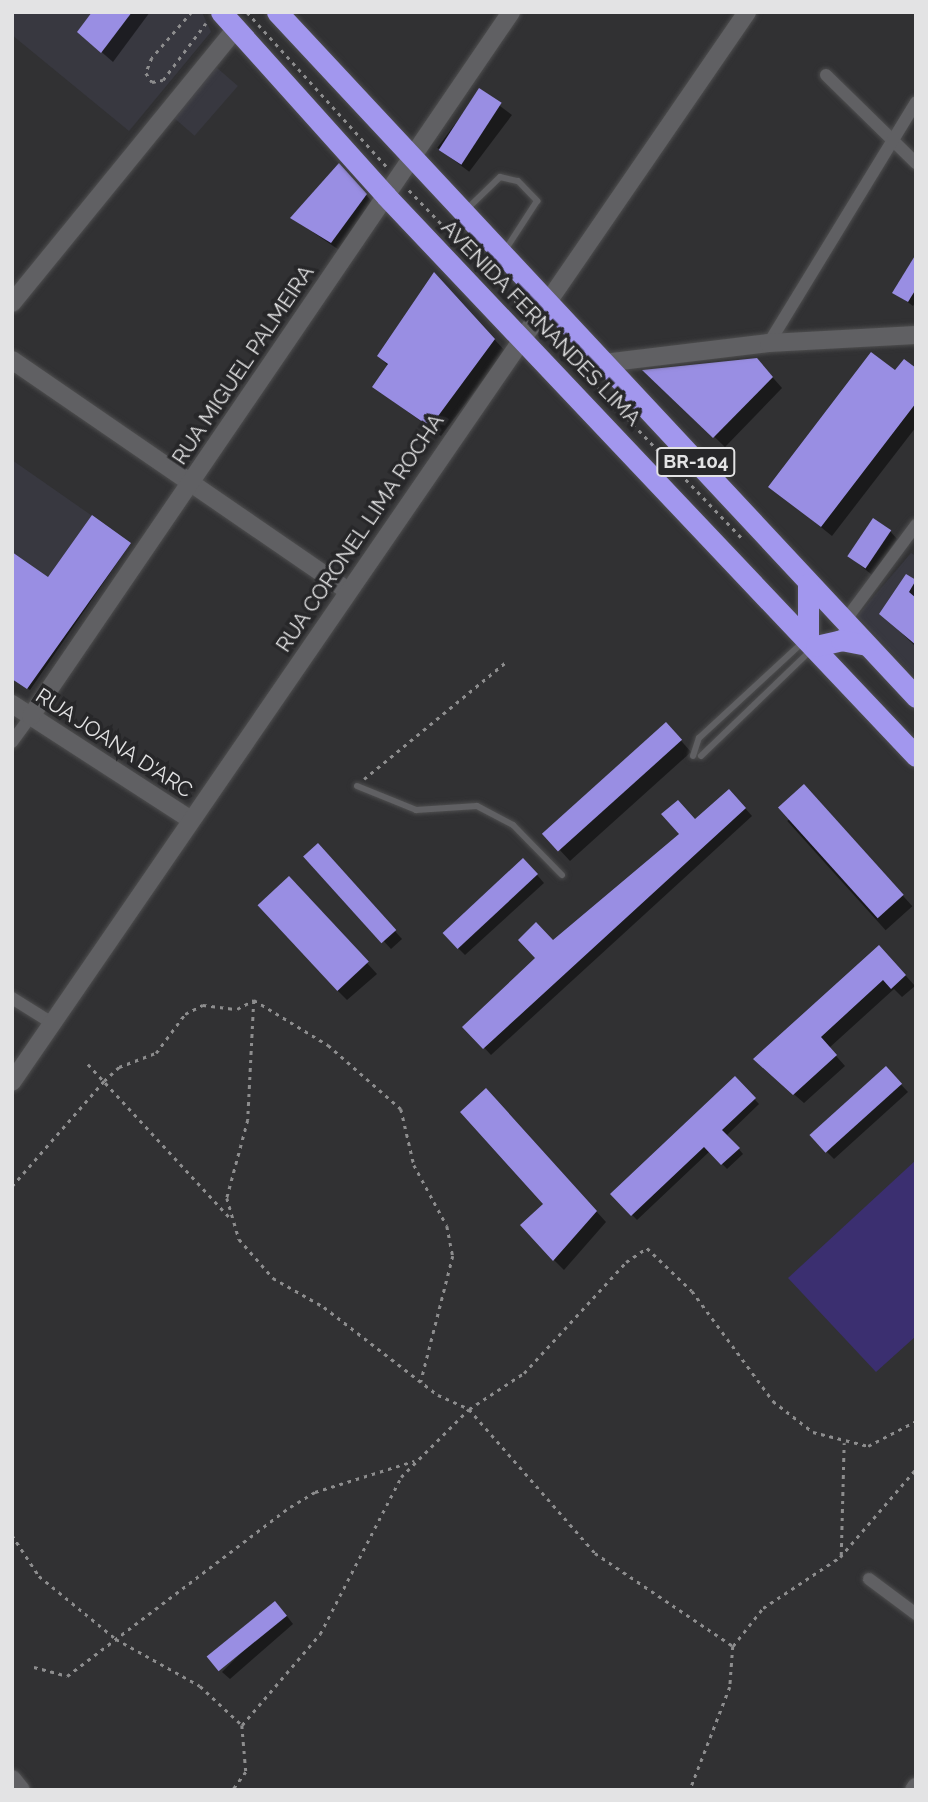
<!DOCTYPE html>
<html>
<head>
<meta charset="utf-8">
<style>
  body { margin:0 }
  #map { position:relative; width:928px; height:1802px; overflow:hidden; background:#313133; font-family:Raleway,sans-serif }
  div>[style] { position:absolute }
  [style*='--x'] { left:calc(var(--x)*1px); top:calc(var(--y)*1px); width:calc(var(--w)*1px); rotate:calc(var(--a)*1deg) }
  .built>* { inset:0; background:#383840; transform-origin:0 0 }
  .green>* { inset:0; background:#3b2f70 }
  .shadow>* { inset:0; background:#0007; transform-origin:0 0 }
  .building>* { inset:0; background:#998ee3; transform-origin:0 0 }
  .path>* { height:2.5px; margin-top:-1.25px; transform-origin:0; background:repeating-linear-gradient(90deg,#8d8d8e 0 3.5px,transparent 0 8.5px) }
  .roads { filter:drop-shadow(0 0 2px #4e4e4f) drop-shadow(0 0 2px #4e4e4f) }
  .lane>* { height:6px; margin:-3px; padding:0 3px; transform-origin:3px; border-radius:3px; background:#606063 }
  .street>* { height:12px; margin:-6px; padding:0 6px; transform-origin:6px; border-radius:6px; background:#606063 }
  .secondary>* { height:18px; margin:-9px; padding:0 9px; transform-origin:9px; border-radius:9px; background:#606063 }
  .highway>* { height:21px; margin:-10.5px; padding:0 10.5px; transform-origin:10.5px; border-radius:10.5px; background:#a297ee }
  span { translate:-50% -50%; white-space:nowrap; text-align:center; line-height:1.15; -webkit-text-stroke:7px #272729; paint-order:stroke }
  .shield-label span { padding:2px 5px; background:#272729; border:2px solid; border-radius:5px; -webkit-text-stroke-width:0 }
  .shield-label { font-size:19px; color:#e3e3e4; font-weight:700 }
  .street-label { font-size:21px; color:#e3e3e4 }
  .frame { position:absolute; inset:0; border:14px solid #e3e3e4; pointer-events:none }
</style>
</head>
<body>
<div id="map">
  <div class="built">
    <div style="clip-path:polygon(12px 12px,202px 12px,211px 32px,129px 131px,12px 35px)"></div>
    <div style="left:216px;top:67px;width:29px;height:66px;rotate:41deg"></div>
    <div style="clip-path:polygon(12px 460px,131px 543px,27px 689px,12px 679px)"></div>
    <div style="clip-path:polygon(911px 553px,916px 556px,916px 677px,857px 616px)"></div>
  </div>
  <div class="green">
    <div style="clip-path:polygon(916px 1160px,916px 1336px,876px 1372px,788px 1278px)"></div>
  </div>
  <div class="shadow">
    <div style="clip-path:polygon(94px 12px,150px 12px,113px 62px,90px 42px)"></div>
    <div style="left:480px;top:91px;width:40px;height:71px;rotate:37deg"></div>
    <div style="clip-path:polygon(349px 176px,376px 206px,342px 252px,292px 218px)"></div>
    <div style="clip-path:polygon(916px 257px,916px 301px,913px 306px,894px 292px)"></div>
    <div style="clip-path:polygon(444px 284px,505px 351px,441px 436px,374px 387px,388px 366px,379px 356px)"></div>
    <div style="clip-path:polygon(916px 370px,916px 427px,832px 536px,771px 487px,896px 373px)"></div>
    <div style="clip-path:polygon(646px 371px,767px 371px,782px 388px,725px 447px)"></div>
    <div style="clip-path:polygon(890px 531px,897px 539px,872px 575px,849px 556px)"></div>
    <div style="clip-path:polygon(130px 544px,30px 690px,12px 678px,48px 580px)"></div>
    <div style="clip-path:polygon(907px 576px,916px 582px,916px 647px,882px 614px)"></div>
    <div style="clip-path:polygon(676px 735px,691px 752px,570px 861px,545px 834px)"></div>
    <div style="left:814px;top:797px;width:147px;height:36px;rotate:48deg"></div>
    <div style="clip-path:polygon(736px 798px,752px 816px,491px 1055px,465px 1027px,695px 821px)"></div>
    <div style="clip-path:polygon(325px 853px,402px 939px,391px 949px,306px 856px)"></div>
    <div style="clip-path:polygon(531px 868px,544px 883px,465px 955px,457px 947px)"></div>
    <div style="clip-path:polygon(299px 889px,377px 974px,347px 1000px,337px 990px)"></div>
    <div style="clip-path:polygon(889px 957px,915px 986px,902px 997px,894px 989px,829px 1048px,845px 1066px,804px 1103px,765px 1069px)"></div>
    <div style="clip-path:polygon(893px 1076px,908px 1092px,834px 1159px,827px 1152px)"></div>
    <div style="clip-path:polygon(735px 1079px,759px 1104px,727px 1135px,743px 1154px,727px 1169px,710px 1151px,637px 1220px,612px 1194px)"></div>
    <div style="clip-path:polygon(496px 1101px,606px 1222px,564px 1270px,554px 1260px,546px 1204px)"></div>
    <div style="clip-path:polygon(283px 1611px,293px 1624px,230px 1679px,222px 1672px)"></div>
  </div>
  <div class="building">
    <div style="clip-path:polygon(92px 12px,132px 12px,101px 53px,77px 32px)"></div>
    <div style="left:479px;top:88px;width:27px;height:74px;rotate:33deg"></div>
    <div style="clip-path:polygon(339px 163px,367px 194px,331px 243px,290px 218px)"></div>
    <div style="clip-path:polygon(916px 254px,916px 289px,908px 302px,892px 293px)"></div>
    <div style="clip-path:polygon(434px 272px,495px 339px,430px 427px,372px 387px,388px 364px,377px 356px)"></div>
    <div style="clip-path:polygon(871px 352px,895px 370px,904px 359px,916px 368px,916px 403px,821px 527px,768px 487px)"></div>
    <div style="clip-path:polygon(757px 358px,773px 377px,713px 438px,642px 370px)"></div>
    <div style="clip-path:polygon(92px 515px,131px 543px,27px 689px,12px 679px,12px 552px,48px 577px)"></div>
    <div style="left:873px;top:518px;width:22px;height:46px;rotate:34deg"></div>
    <div style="clip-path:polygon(906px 574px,916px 580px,909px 592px,916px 598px,916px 645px,879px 614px)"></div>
    <div style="left:666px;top:722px;width:24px;height:167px;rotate:48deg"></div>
    <div style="left:804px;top:784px;width:149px;height:35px;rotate:48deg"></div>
    <div style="clip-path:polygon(729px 789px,746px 808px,483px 1049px,462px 1027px,535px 958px,518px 940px,536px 922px,553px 940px,679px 834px,661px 814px,678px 800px,695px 819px)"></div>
    <div style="left:318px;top:843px;width:117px;height:20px;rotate:48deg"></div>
    <div style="left:523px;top:858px;width:22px;height:110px;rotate:47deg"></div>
    <div style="left:289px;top:876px;width:117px;height:43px;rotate:47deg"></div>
    <div style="clip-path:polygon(879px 945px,906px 975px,891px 989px,883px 980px,821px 1037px,837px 1055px,793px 1095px,753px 1059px)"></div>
    <div style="left:886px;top:1066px;width:24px;height:103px;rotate:48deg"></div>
    <div style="clip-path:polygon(735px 1076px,756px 1098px,722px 1130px,740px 1148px,721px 1165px,704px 1147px,631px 1216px,610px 1194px)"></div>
    <div style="clip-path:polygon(486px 1088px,597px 1211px,553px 1261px,520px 1225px,543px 1204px,460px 1112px)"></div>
    <div style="left:275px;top:1601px;width:19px;height:88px;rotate:51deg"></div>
  </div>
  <div class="path">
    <div style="--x:192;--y:12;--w:61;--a:131"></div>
    <div style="--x:152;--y:58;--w:16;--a:112"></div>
    <div style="--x:146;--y:73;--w:11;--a:56"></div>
    <div style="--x:152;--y:82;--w:11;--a:-10"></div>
    <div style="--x:163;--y:80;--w:71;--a:-53"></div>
    <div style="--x:247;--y:12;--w:210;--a:47.9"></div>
    <div style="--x:409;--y:190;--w:165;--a:46.2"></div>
    <div style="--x:545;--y:332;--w:288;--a:46.3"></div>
    <div style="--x:364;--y:779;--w:185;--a:-39.5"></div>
    <div style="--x:254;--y:1000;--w:120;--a:92.9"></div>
    <div style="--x:248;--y:1120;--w:81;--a:105.1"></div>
    <div style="--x:227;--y:1198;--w:43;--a:73.7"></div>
    <div style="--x:239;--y:1239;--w:52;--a:48.9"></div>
    <div style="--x:273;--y:1278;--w:59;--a:29.6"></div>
    <div style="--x:324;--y:1307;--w:144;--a:37.7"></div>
    <div style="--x:438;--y:1395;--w:34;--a:24"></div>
    <div style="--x:469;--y:1409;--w:191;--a:48.8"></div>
    <div style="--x:595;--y:1553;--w:166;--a:34"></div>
    <div style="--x:733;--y:1646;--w:41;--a:94.2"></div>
    <div style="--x:730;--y:1687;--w:110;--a:111.2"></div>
    <div style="--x:254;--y:1000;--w:87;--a:31.3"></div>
    <div style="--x:328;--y:1045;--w:97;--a:41.2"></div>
    <div style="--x:401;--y:1109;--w:57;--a:76.9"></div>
    <div style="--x:414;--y:1165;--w:69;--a:61.6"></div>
    <div style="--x:447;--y:1226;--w:31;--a:79"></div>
    <div style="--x:453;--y:1256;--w:130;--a:104.3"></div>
    <div style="--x:88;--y:1064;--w:208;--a:47.3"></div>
    <div style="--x:12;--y:1186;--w:140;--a:-48.8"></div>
    <div style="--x:104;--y:1081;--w:21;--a:-43"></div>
    <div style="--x:119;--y:1067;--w:40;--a:-21"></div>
    <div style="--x:156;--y:1053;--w:49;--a:-53.4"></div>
    <div style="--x:185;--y:1014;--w:20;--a:-27"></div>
    <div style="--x:203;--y:1005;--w:34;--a:7"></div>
    <div style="--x:237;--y:1009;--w:19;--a:-28"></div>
    <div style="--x:12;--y:1535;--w:49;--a:56.6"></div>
    <div style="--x:39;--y:1576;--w:99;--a:39.3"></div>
    <div style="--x:116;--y:1639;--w:96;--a:29.2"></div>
    <div style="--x:200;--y:1686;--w:57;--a:42.9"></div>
    <div style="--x:242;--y:1725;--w:47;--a:85.1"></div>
    <div style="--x:246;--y:1772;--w:22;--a:126"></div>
    <div style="--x:841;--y:1555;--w:112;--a:-88.5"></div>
    <div style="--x:733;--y:1646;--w:48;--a:-51.7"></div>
    <div style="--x:763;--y:1608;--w:92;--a:-33.5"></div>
    <div style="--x:840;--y:1557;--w:116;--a:-49.2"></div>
    <div style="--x:34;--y:1667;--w:34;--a:15"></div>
    <div style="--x:67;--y:1676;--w:280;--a:-37.2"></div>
    <div style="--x:290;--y:1507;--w:29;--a:-31"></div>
    <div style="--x:315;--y:1492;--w:104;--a:-17.4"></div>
    <div style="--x:242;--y:1725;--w:120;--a:-49.4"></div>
    <div style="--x:320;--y:1634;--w:177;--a:-62.7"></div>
    <div style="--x:401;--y:1477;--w:96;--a:-45"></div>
    <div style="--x:469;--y:1409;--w:66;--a:-33.2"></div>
    <div style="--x:524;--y:1373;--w:151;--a:-47.4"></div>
    <div style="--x:626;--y:1262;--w:25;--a:-34"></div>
    <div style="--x:647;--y:1248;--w:62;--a:43.7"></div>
    <div style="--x:692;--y:1291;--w:137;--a:53.6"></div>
    <div style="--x:773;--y:1401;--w:51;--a:37.8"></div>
    <div style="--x:813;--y:1432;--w:57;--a:14.3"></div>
    <div style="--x:868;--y:1446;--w:54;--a:-27.5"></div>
  </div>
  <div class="roads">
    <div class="lane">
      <div style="--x:467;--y:209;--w:46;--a:-44.1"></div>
      <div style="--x:500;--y:177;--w:18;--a:13"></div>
      <div style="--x:518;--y:181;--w:28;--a:46"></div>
      <div style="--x:537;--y:201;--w:61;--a:122.9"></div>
      <div style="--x:693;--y:756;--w:19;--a:-72"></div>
      <div style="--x:699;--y:738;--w:143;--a:-42.7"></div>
      <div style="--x:701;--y:756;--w:153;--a:-43.9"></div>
      <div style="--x:357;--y:786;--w:64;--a:22.1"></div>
      <div style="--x:416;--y:810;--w:61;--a:-3.8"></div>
      <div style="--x:477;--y:806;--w:41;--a:27.8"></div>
      <div style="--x:513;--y:825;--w:70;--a:45.6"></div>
    </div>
    <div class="street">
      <div style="--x:826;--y:75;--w:126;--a:44.4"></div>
      <div style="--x:769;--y:343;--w:282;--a:-58.6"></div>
      <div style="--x:844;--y:622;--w:121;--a:-53.4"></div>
      <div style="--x:12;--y:742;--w:32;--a:-54"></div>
      <div style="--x:12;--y:998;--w:47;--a:32"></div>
      <div style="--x:869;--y:1579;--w:59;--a:36.7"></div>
    </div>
    <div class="secondary">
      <div style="--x:12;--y:303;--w:355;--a:-50.8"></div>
      <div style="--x:12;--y:360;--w:408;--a:34.5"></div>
      <div style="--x:604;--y:363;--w:166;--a:-6.9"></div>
      <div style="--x:769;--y:343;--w:147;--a:-3.1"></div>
      <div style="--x:12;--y:704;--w:213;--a:32.9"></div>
      <div style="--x:31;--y:716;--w:852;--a:-55.71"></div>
      <div style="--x:12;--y:1082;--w:1298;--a:-55.51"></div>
      <div style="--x:12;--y:1779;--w:14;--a:51"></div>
      <div style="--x:914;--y:1790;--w:4;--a:-56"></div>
    </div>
    <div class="highway">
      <div style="--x:221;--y:12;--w:247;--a:48.1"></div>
      <div style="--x:386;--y:196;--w:771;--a:46.58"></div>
      <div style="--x:277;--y:12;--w:937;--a:46.99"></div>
      <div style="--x:808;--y:637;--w:53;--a:-90"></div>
      <div style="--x:816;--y:646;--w:26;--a:-13"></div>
      <div style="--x:841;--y:640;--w:25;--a:11"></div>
    </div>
  </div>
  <div class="shield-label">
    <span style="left:696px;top:462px">BR-104</span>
  </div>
  <div class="street-label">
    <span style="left:541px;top:323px;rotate:46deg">AVENIDA FERNANDES LIMA</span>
    <span style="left:243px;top:365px;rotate:-56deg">RUA MIGUEL PALMEIRA</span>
    <span style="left:360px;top:533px;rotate:-56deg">RUA CORONEL LIMA ROCHA</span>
    <span style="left:114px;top:743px;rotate:33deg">RUA JOANA D'ARC</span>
  </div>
  <div class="frame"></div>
</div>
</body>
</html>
